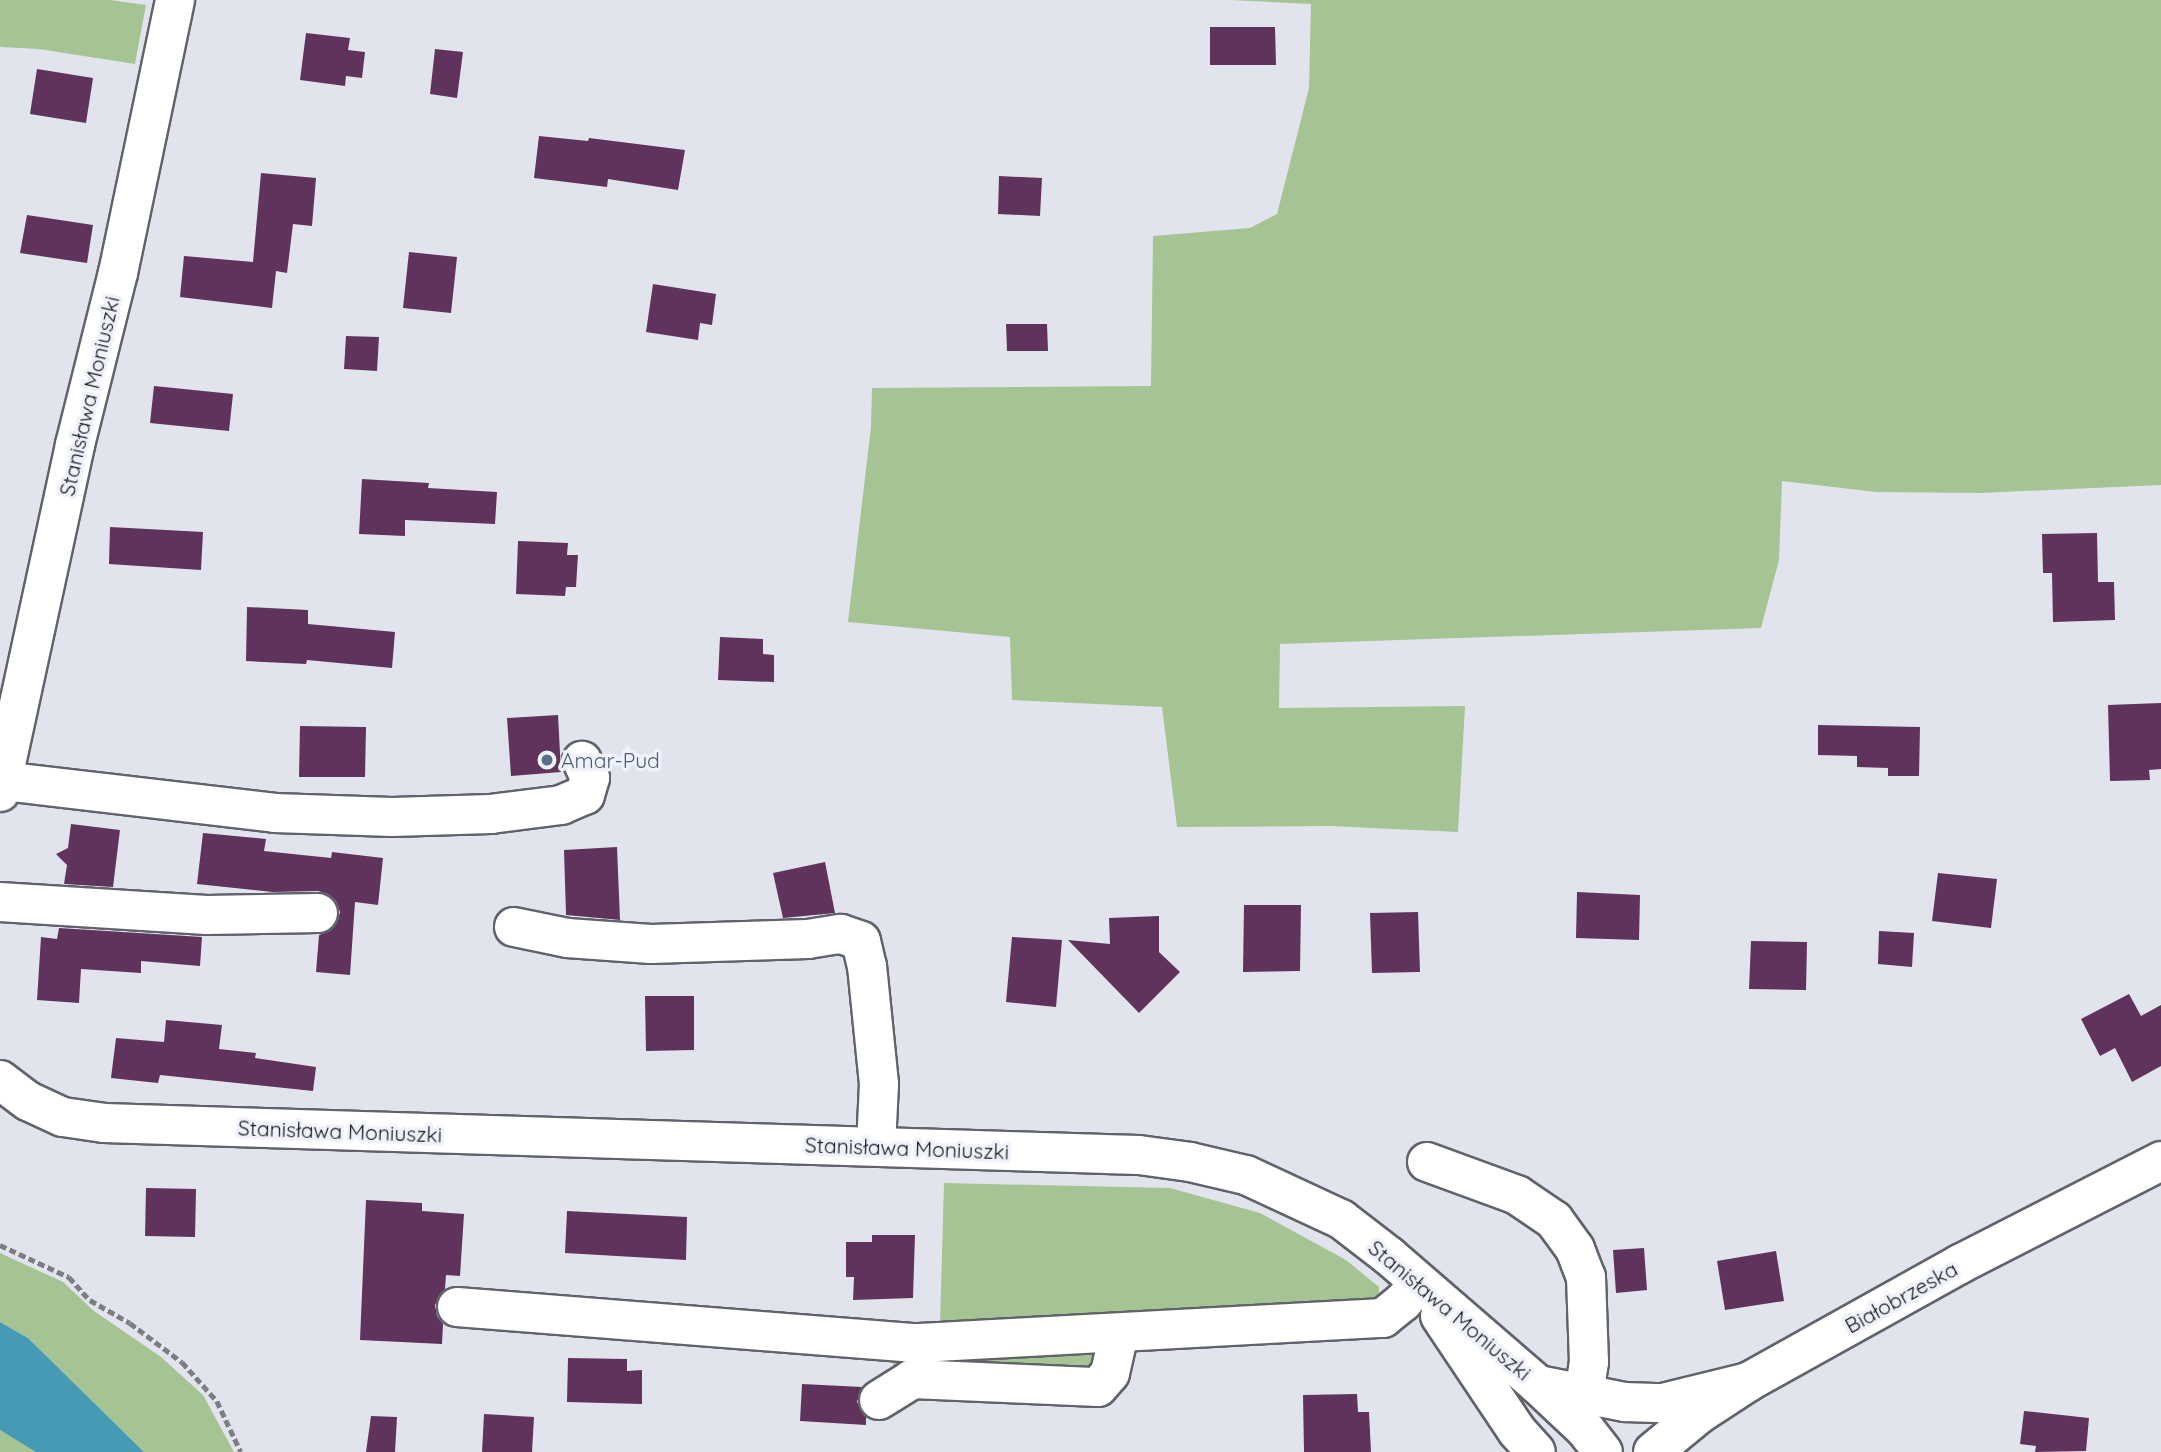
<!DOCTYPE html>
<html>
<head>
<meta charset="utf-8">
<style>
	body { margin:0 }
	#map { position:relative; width:2161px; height:1452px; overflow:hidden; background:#e2e4ed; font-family:Quicksand,sans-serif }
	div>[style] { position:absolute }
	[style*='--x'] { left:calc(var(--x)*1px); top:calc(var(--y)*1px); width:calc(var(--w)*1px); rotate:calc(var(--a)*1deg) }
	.green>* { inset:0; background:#a6c393 }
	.water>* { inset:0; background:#479ab3 }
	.building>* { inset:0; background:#60335d }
	.path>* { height:4.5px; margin-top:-2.25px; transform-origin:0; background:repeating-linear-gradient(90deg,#7c7e84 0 7px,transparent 0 10.5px) }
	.roads { filter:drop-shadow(2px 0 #61636b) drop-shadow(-2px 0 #61636b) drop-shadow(0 2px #61636b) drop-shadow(0 -2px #61636b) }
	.minor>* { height:38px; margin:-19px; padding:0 19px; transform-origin:19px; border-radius:19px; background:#fff }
	.dots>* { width:19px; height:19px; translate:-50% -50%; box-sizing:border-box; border:4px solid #eff1fb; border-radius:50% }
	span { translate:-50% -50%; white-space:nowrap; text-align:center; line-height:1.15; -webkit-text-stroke:7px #eff1fb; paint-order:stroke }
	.street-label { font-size:21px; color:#191a1d }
	.service-label { font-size:21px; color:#4e5e75 }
	.left { translate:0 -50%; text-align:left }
</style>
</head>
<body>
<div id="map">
	<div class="green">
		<div style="clip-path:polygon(0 0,110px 0,146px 5px,135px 64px,39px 49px,0 47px)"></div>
		<div style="clip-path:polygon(1231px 0,2161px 0,2161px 485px,1980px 493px,1876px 492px,1782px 481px,1779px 560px,1761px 628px,1280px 644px,1279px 708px,1465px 706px,1458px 832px,1330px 826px,1177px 827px,1162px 707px,1012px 700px,1010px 637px,848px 622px,871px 427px,872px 388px,1151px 386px,1153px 236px,1250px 228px,1277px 214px,1309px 88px,1311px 4px)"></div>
		<div style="clip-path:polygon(944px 1183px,1170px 1188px,1260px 1213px,1346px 1260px,1379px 1287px,1379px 1298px,1368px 1308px,940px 1325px)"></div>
		<div style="clip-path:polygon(0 1253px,63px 1282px,94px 1311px,161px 1357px,203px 1395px,234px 1452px,144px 1452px,28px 1338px,0 1322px)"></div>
		<div style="clip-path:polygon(1103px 1344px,1099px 1371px,893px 1371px,894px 1351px)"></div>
		<div style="clip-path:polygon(0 1430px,33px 1449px,36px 1452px,0 1452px)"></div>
	</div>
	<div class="water">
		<div style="clip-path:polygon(0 1322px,28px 1338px,144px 1452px,36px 1452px,0 1430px)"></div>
	</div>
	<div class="building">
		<div style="clip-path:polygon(1210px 27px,1275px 27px,1276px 65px,1210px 65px)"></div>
		<div style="clip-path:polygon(306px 33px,350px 38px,348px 50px,365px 52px,362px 78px,346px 76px,345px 86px,300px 80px)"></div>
		<div style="clip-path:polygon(435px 49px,463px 52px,457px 98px,430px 94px)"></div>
		<div style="clip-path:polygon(37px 69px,93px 78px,86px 123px,30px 114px)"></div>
		<div style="clip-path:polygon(539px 136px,588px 141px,589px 138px,685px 150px,678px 190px,608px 179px,607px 187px,534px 178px)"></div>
		<div style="clip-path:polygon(261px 173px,316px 178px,312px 226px,293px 224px,287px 273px,276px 271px,272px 308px,180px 297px,184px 256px,253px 262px)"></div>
		<div style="clip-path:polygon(999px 176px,1042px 178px,1040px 216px,998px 214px)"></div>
		<div style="clip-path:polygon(27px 215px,93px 225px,87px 263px,20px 253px)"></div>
		<div style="clip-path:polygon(409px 252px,457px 257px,451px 313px,403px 308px)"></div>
		<div style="clip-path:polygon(653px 284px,716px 294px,712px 325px,700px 323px,698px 340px,646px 332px)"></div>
		<div style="clip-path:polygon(1006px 324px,1047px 324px,1048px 351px,1007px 351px)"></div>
		<div style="clip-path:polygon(346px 336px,379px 337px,377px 371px,344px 369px)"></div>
		<div style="clip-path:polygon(154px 386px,233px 394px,229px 431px,150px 423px)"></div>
		<div style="clip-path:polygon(362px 479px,429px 483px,428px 488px,497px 492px,495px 524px,405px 520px,405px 536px,359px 534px)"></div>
		<div style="clip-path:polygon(110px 527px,203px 532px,201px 570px,109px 564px)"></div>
		<div style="clip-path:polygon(2097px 533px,2098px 582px,2114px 582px,2115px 620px,2053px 622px,2052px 573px,2043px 573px,2042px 534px)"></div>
		<div style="clip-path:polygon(518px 541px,568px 543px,567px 555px,578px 555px,576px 587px,566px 587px,565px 596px,516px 594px)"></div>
		<div style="clip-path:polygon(247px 607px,308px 610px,308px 624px,395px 632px,392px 668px,307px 660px,306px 664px,246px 661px)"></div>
		<div style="clip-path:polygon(720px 637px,763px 639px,763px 654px,774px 655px,774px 682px,718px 680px)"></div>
		<div style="clip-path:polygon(2161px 703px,2161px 769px,2149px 770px,2150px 780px,2110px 781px,2108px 705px)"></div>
		<div style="clip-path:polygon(558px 715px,561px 772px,511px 776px,507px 718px)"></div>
		<div style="clip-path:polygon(1818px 725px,1920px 727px,1919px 776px,1888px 776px,1888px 768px,1857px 767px,1857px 756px,1818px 755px)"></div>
		<div style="clip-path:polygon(300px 726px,366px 727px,365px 777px,299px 777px)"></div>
		<div style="clip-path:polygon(71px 824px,120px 830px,113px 887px,64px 884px,67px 865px,56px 854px,68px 848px)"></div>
		<div style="clip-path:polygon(203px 833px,266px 839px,264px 851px,331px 858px,332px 852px,383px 858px,378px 905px,355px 902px,350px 975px,316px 972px,319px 935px,330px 931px,337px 923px,340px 912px,336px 901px,328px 894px,318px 891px,273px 892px,197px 884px)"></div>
		<div style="clip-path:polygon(617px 847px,620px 920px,566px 915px,564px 850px)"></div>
		<div style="clip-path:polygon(825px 862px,835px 913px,783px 918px,773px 873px)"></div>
		<div style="clip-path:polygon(1938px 873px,1997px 879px,1991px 928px,1932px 921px)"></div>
		<div style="clip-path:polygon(1577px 892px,1640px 895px,1639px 940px,1576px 938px)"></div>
		<div style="clip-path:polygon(1244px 905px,1301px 905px,1300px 971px,1243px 972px)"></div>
		<div style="clip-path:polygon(1418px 912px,1420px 972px,1372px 973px,1370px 913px)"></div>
		<div style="clip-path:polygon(1159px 916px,1159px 952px,1180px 972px,1139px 1013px,1068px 940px,1110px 944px,1109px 918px)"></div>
		<div style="clip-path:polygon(59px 928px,202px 937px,200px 966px,141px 961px,141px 973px,81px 969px,79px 1003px,37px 1000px,41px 937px,57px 939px)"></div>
		<div style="clip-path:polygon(1879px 931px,1914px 933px,1912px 967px,1878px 964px)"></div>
		<div style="clip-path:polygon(1012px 937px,1062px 940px,1056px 1007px,1006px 1002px)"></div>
		<div style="clip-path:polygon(1751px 941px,1807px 942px,1806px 990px,1749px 989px)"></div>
		<div style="clip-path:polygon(2129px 994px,2141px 1016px,2161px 1005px,2161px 1066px,2132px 1082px,2115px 1048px,2100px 1056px,2081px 1019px)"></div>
		<div style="clip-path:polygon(645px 996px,694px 996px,694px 1050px,646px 1051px)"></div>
		<div style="clip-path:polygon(166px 1020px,222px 1025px,219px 1049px,256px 1053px,255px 1058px,316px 1067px,313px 1091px,160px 1075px,158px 1083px,111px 1078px,116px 1038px,164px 1042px)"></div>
		<div style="clip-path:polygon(146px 1188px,196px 1189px,195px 1237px,145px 1236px)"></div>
		<div style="clip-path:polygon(366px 1200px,422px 1203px,422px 1211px,464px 1214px,460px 1276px,446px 1275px,445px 1289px,435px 1305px,437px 1316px,443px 1324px,442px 1344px,360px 1340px)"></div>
		<div style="clip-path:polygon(567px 1211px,687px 1217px,686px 1260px,565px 1253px)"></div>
		<div style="clip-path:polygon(872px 1235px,915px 1235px,913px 1298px,853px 1300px,854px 1277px,846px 1277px,846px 1242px,872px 1242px)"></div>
		<div style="clip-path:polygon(1644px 1248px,1647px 1290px,1616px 1293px,1613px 1250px)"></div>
		<div style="clip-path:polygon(1776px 1251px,1784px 1301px,1725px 1310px,1717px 1261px)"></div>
		<div style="clip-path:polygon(568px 1358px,627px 1359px,627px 1371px,642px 1370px,642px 1404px,567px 1402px)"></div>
		<div style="clip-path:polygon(802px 1384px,862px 1387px,857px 1402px,866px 1417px,866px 1425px,800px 1421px)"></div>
		<div style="clip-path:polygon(1357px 1394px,1358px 1412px,1369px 1412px,1371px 1452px,1304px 1452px,1303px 1395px)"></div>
		<div style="clip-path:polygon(2024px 1411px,2089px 1418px,2086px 1451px,2035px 1452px,2036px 1446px,2020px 1444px)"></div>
		<div style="clip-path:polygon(484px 1414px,534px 1417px,532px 1452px,482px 1452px)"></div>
		<div style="clip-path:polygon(371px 1416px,397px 1417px,395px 1452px,366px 1452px)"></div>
	</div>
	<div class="path">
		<div style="--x:0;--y:1245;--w:76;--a:24.9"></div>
		<div style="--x:69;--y:1277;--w:31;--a:48"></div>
		<div style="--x:90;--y:1300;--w:46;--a:29.9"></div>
		<div style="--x:130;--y:1323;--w:65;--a:36.9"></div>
		<div style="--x:182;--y:1362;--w:52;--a:48.1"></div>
		<div style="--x:217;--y:1401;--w:56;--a:64.8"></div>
	</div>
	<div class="roads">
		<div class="minor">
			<div style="--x:3;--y:781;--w:274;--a:6.7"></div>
			<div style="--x:275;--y:813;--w:117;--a:2"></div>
			<div style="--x:392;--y:817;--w:99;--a:-1.7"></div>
			<div style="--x:491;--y:814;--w:71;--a:-7.3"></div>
			<div style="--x:561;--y:805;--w:26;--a:-23"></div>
			<div style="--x:585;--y:795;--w:18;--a:-74"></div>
			<div style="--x:590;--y:778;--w:19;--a:-115"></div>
			<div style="--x:0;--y:792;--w:355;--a:-77.8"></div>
			<div style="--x:75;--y:445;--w:177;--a:-76"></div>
			<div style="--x:118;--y:273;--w:279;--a:-78.2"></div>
			<div style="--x:0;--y:902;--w:207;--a:3.6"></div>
			<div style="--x:207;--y:915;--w:111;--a:-1"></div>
			<div style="--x:514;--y:927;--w:54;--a:11.7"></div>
			<div style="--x:567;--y:938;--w:84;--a:4.1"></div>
			<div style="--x:651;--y:944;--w:157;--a:-1.8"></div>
			<div style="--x:808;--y:939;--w:33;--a:-9"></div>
			<div style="--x:841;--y:934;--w:21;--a:19"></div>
			<div style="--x:861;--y:941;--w:26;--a:77"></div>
			<div style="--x:867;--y:966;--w:119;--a:84.2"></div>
			<div style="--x:879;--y:1084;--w:62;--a:92.8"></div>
			<div style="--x:0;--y:1080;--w:35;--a:37"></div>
			<div style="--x:28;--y:1101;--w:38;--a:25"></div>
			<div style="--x:63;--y:1117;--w:41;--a:8.3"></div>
			<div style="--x:104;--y:1123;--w:1035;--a:1.77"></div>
			<div style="--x:1139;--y:1155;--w:51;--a:7.8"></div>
			<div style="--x:1190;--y:1162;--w:57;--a:13.1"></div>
			<div style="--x:1246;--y:1175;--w:105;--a:24.9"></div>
			<div style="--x:1341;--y:1219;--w:61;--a:37.6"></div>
			<div style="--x:1389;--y:1256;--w:197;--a:40.9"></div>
			<div style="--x:1538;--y:1385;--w:89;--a:11.1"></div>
			<div style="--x:1625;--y:1402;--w:38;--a:2"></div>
			<div style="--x:1663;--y:1403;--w:88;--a:-13.9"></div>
			<div style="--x:1427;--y:1162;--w:96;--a:20.1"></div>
			<div style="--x:1517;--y:1195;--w:45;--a:34"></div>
			<div style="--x:1554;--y:1220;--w:36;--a:54"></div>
			<div style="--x:1575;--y:1249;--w:30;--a:69"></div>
			<div style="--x:1586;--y:1277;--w:85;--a:88"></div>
			<div style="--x:1589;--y:1362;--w:33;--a:99"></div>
			<div style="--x:457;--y:1307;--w:463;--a:4.5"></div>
			<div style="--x:919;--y:1343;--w:465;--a:-3.1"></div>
			<div style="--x:1383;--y:1318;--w:26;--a:-39"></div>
			<div style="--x:1403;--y:1302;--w:25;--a:-50"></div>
			<div style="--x:1440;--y:1316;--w:138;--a:56.2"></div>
			<div style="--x:1517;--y:1431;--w:28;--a:48"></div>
			<div style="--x:1539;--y:1386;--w:63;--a:43.1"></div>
			<div style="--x:1585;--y:1429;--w:29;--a:52"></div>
			<div style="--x:879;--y:1400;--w:39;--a:-32"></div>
			<div style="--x:912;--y:1379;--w:186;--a:2.5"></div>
			<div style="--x:1098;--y:1387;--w:18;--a:-49"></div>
			<div style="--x:1110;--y:1373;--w:41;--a:-77.3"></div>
			<div style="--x:1653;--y:1452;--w:60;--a:-39.6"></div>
			<div style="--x:1699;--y:1414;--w:59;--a:-33.1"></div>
			<div style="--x:1748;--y:1382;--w:243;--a:-29.1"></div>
			<div style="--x:1960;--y:1264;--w:226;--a:-27.1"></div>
		</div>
	</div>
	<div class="dots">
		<div style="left:547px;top:760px;background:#5c6f8a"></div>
	</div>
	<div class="street-label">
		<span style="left:89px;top:396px;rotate:-77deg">Stanisława Moniuszki</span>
		<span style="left:340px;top:1131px;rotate:2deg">Stanisława Moniuszki</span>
		<span style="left:907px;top:1148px;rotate:2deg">Stanisława Moniuszki</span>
		<span style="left:1901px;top:1297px;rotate:-29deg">Białobrzeska</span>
		<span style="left:1450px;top:1310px;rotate:40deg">Stanisława Moniuszki</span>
	</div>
	<div class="service-label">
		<span class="left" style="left:561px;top:760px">Amar-Pud</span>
	</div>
</div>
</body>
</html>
